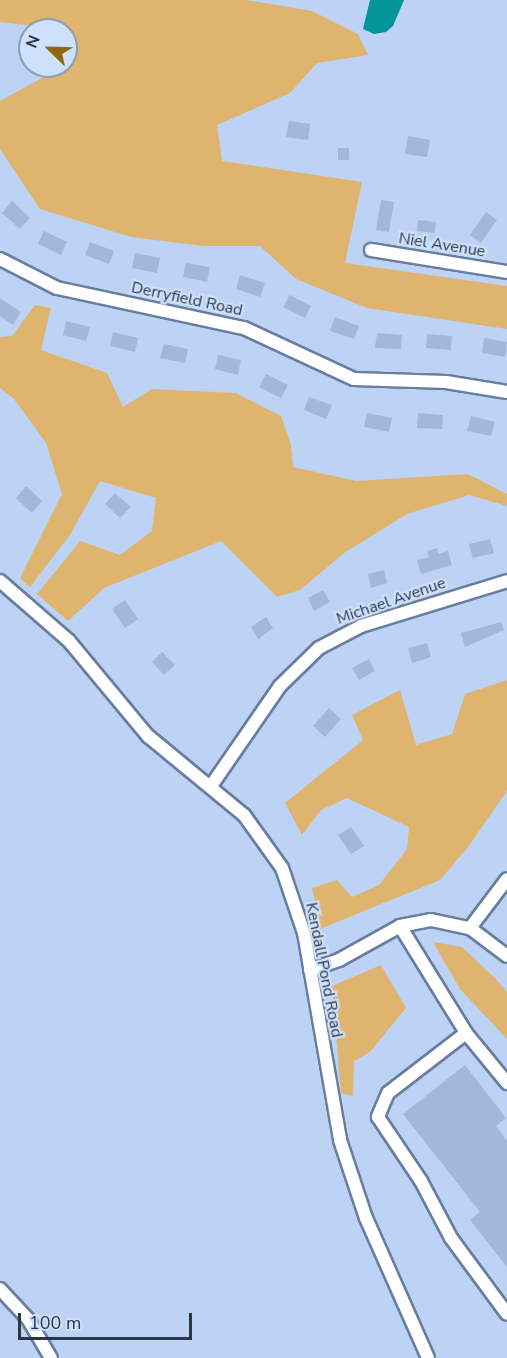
<!DOCTYPE html>
<html>
<head>
<meta charset="utf-8">
<style>
	body { margin:0 }
	#map { position:relative; width:507px; height:1358px; overflow:hidden; background:#bcd3f6; font-family:"Nunito Sans",sans-serif }
	div>[style] { position:absolute }
	[style*='--x'] { left:calc(var(--x)*1px); top:calc(var(--y)*1px); width:calc(var(--w)*1px); rotate:calc(var(--a)*1deg) }
	.green>* { inset:0; background:#dfb46e }
	.water>* { inset:0; background:#03959a }
	.building>* { inset:0; background:#a2b8db }
	.roads { filter:drop-shadow(2px 0 #697e9e) drop-shadow(-2px 0 #697e9e) drop-shadow(0 2px #697e9e) drop-shadow(0 -2px #697e9e) }
	.minor>* { height:12px; margin:-6px; padding:0 6px; transform-origin:6px; border-radius:6px; background:#fff }
	span { translate:-50% -50%; white-space:nowrap; text-align:center; line-height:1.15; -webkit-text-stroke:4.5px #cde0fc; paint-order:stroke }
	.street-label { font-size:16px; color:#2d3644 }
	.north { position:absolute; left:18px; top:18px; width:60px; height:60px; box-sizing:border-box; background:#cde0fc; border:2px solid #8d9cb2; border-radius:50%; rotate:293deg; font-size:16px; font-weight:700; line-height:24px; text-align:center; color:#2d3644 }
	.north::after { content:''; display:block; margin:auto; width:21px; height:27px; background:#90660e; clip-path:polygon(50% 0,100% 100%,50% 72%,0 100%) }
	.scale { position:absolute; left:18px; top:1313px; width:174px; height:27px; box-sizing:border-box; border:3px solid #2d3644; border-top:0; padding-left:8px; font-size:18px; line-height:21px; white-space:nowrap; color:#2d3644; -webkit-text-stroke:4px #cde0fc; paint-order:stroke }
</style>
</head>
<body>
<div id="map">
	<div class="green">
		<div style="clip-path:polygon(0 0,246px 0,312px 11px,358px 34px,368px 55px,317px 63px,290px 93px,217px 125px,222px 161px,362px 182px,345px 263px,507px 286px,507px 329px,367px 308px,296px 279px,260px 246px,203px 246px,131px 237px,40px 209px,0 149px,0 101px,51px 73px,50px 66px,66px 66px,66px 30px,0 22px)"></div>
		<div style="clip-path:polygon(35px 305px,51px 308px,41px 350px,107px 373px,123px 407px,152px 389px,236px 393px,281px 416px,291px 445px,293px 467px,356px 481px,468px 474px,507px 494px,507px 506px,469px 495px,407px 514px,344px 553px,300px 590px,277px 597px,221px 541px,104px 588px,68px 621px,37px 594px,80px 541px,120px 555px,152px 531px,156px 498px,100px 481px,70px 535px,30px 587px,20px 578px,62px 494px,46px 443px,14px 399px,0 388px,0 337px,12px 336px)"></div>
		<div style="clip-path:polygon(507px 680px,507px 791px,468px 847px,440px 880px,320px 929px,312px 888px,337px 880px,352px 897px,379px 885px,407px 849px,409px 827px,347px 798px,321px 810px,302px 835px,285px 803px,363px 740px,352px 715px,400px 690px,416px 745px,452px 734px,465px 694px)"></div>
		<div style="clip-path:polygon(433px 942px,462px 947px,498px 981px,507px 992px,507px 1039px,460px 989px)"></div>
		<div style="clip-path:polygon(381px 965px,406px 1008px,370px 1052px,354px 1061px,353px 1096px,341px 1093px,332px 986px)"></div>
	</div>
	<div class="water">
		<div style="clip-path:polygon(370px 0,404px 0,393px 26px,386px 32px,374px 34px,363px 29px)"></div>
	</div>
	<div class="building">
		<div style="clip-path:polygon(289px 121px,310px 124px,308px 140px,286px 137px)"></div>
		<div style="clip-path:polygon(408px 136px,430px 140px,427px 157px,405px 154px)"></div>
		<div style="clip-path:polygon(338px 148px,349px 148px,349px 160px,338px 160px)"></div>
		<div style="clip-path:polygon(381px 200px,394px 202px,389px 232px,376px 230px)"></div>
		<div style="clip-path:polygon(12px 201px,30px 218px,20px 229px,2px 213px)"></div>
		<div style="clip-path:polygon(486px 212px,497px 220px,481px 243px,470px 235px)"></div>
		<div style="clip-path:polygon(418px 220px,436px 222px,435px 233px,417px 231px)"></div>
		<div style="clip-path:polygon(44px 231px,67px 242px,61px 255px,38px 244px)"></div>
		<div style="clip-path:polygon(90px 242px,114px 251px,109px 264px,85px 255px)"></div>
		<div style="clip-path:polygon(135px 253px,160px 258px,157px 273px,132px 268px)"></div>
		<div style="clip-path:polygon(186px 263px,210px 267px,207px 282px,183px 277px)"></div>
		<div style="clip-path:polygon(240px 275px,265px 283px,260px 297px,236px 289px)"></div>
		<div style="clip-path:polygon(290px 295px,311px 306px,305px 318px,283px 307px)"></div>
		<div style="clip-path:polygon(0 298px,21px 312px,13px 325px,0 316px)"></div>
		<div style="clip-path:polygon(335px 317px,359px 326px,354px 339px,330px 331px)"></div>
		<div style="clip-path:polygon(66px 321px,90px 327px,86px 341px,63px 335px)"></div>
		<div style="clip-path:polygon(113px 332px,138px 338px,135px 352px,110px 346px)"></div>
		<div style="clip-path:polygon(377px 333px,402px 335px,401px 349px,375px 348px)"></div>
		<div style="clip-path:polygon(427px 334px,452px 336px,451px 350px,426px 348px)"></div>
		<div style="clip-path:polygon(484px 338px,507px 342px,505px 357px,482px 353px)"></div>
		<div style="clip-path:polygon(164px 344px,188px 349px,185px 363px,160px 358px)"></div>
		<div style="clip-path:polygon(218px 355px,241px 360px,238px 375px,215px 369px)"></div>
		<div style="clip-path:polygon(266px 374px,288px 385px,281px 398px,259px 387px)"></div>
		<div style="clip-path:polygon(309px 397px,332px 405px,326px 419px,304px 410px)"></div>
		<div style="clip-path:polygon(367px 413px,392px 418px,389px 432px,364px 427px)"></div>
		<div style="clip-path:polygon(418px 413px,443px 415px,442px 429px,417px 428px)"></div>
		<div style="clip-path:polygon(471px 416px,495px 422px,491px 436px,467px 431px)"></div>
		<div style="clip-path:polygon(26px 486px,42px 501px,32px 513px,16px 498px)"></div>
		<div style="clip-path:polygon(115px 493px,131px 507px,120px 518px,105px 504px)"></div>
		<div style="clip-path:polygon(490px 539px,494px 553px,473px 558px,469px 544px)"></div>
		<div style="clip-path:polygon(437px 548px,439px 554px,448px 551px,452px 565px,421px 574px,417px 560px,429px 557px,427px 551px)"></div>
		<div style="clip-path:polygon(384px 570px,387px 583px,371px 588px,368px 574px)"></div>
		<div style="clip-path:polygon(323px 590px,330px 602px,314px 611px,308px 598px)"></div>
		<div style="clip-path:polygon(125px 600px,138px 619px,125px 628px,112px 609px)"></div>
		<div style="clip-path:polygon(266px 617px,273px 628px,258px 639px,251px 627px)"></div>
		<div style="clip-path:polygon(501px 622px,504px 630px,465px 647px,461px 633px)"></div>
		<div style="clip-path:polygon(427px 643px,431px 657px,412px 663px,408px 648px)"></div>
		<div style="clip-path:polygon(162px 652px,175px 665px,164px 675px,152px 662px)"></div>
		<div style="clip-path:polygon(369px 659px,375px 671px,359px 680px,352px 668px)"></div>
		<div style="clip-path:polygon(329px 708px,341px 719px,325px 737px,313px 726px)"></div>
		<div style="clip-path:polygon(351px 827px,364px 846px,351px 854px,338px 835px)"></div>
		<div style="clip-path:polygon(465px 1065px,506px 1118px,496px 1126px,507px 1141px,507px 1267px,470px 1220px,480px 1212px,403px 1114px)"></div>
	</div>
	<div class="roads">
		<div class="minor">
			<div style="--x:371;--y:250;--w:138;--a:9.2"></div>
			<div style="--x:0;--y:259;--w:64;--a:27"></div>
			<div style="--x:57;--y:288;--w:191;--a:12.1"></div>
			<div style="--x:244;--y:328;--w:121;--a:24.9"></div>
			<div style="--x:354;--y:379;--w:92;--a:1.9"></div>
			<div style="--x:446;--y:382;--w:62;--a:9.3"></div>
			<div style="--x:0;--y:581;--w:91;--a:41"></div>
			<div style="--x:69;--y:641;--w:124;--a:50.3"></div>
			<div style="--x:148;--y:736;--w:124;--a:39.5"></div>
			<div style="--x:244;--y:815;--w:65;--a:54.4"></div>
			<div style="--x:282;--y:868;--w:69;--a:71.3"></div>
			<div style="--x:304;--y:933;--w:210;--a:80.1"></div>
			<div style="--x:340;--y:1140;--w:82;--a:71.6"></div>
			<div style="--x:366;--y:1218;--w:153;--a:66.1"></div>
			<div style="--x:211;--y:786;--w:121;--a:-55.4"></div>
			<div style="--x:280;--y:686;--w:54;--a:-44.3"></div>
			<div style="--x:319;--y:648;--w:47;--a:-27.6"></div>
			<div style="--x:361;--y:626;--w:153;--a:-17.1"></div>
			<div style="--x:400;--y:926;--w:32;--a:-11"></div>
			<div style="--x:431;--y:920;--w:40;--a:12"></div>
			<div style="--x:470;--y:928;--w:61;--a:-52.9"></div>
			<div style="--x:470;--y:928;--w:46;--a:37.1"></div>
			<div style="--x:310;--y:970;--w:31;--a:-19"></div>
			<div style="--x:339;--y:960;--w:70;--a:-29.1"></div>
			<div style="--x:400;--y:926;--w:126;--a:58.3"></div>
			<div style="--x:466;--y:1033;--w:65;--a:50.6"></div>
			<div style="--x:466;--y:1033;--w:98;--a:142.4"></div>
			<div style="--x:388;--y:1093;--w:26;--a:113"></div>
			<div style="--x:378;--y:1117;--w:77;--a:56.1"></div>
			<div style="--x:421;--y:1181;--w:64;--a:62.2"></div>
			<div style="--x:451;--y:1238;--w:94;--a:53.6"></div>
			<div style="--x:0;--y:1289;--w:41;--a:47"></div>
			<div style="--x:28;--y:1319;--w:45;--a:59.5"></div>
		</div>
	</div>
	<div class="street-label">
		<span style="left:442px;top:245px;rotate:9deg">Niel Avenue</span>
		<span style="left:187px;top:299px;rotate:12deg">Derryfield Road</span>
		<span style="left:391px;top:601px;rotate:-19deg">Michael Avenue</span>
		<span style="left:324px;top:970px;rotate:79deg">Kendall Pond Road</span>
	</div>
	<div class="north">N</div>
	<div class="scale">100 m</div>
</div>
</body>
</html>
